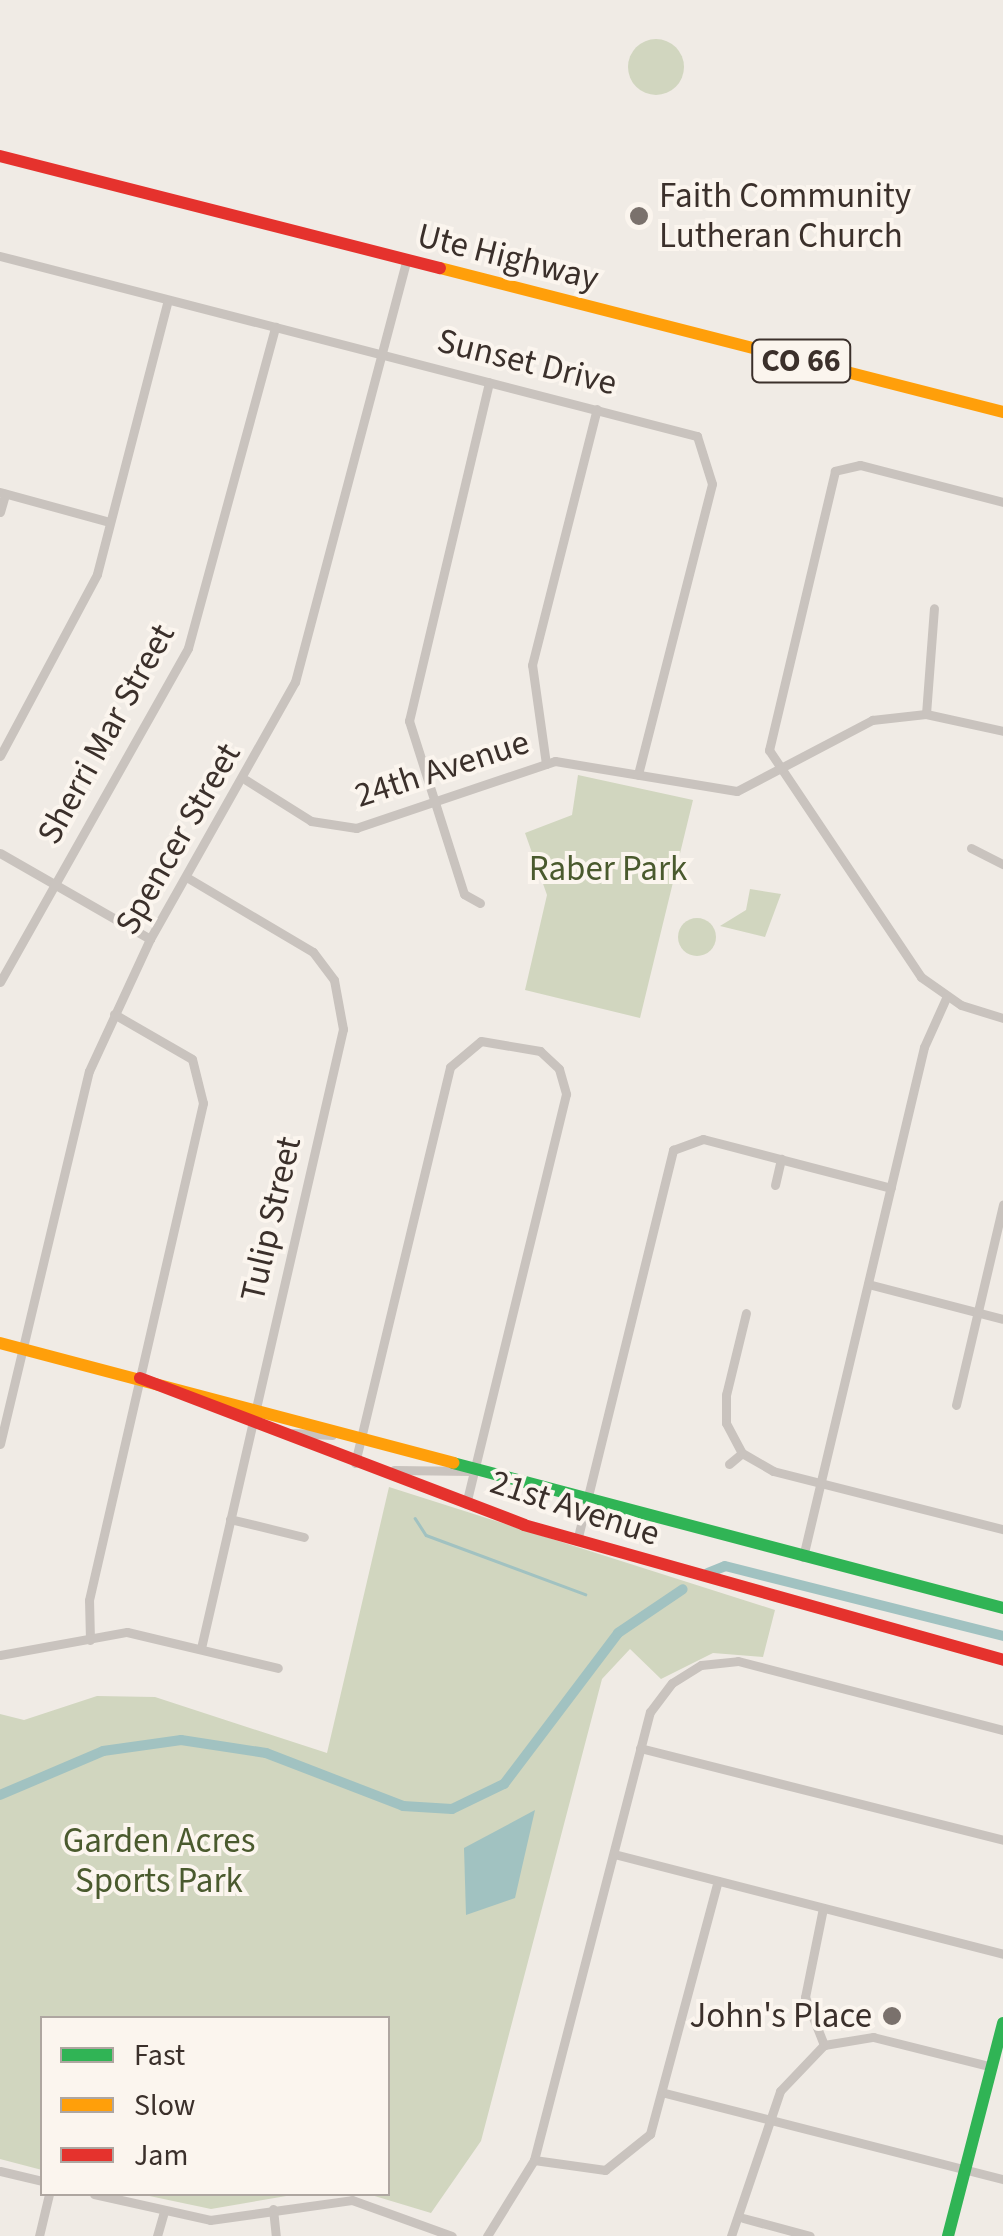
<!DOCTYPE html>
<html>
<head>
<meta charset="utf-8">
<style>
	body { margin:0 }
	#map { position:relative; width:1003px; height:2236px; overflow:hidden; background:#f0ebe5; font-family:"Source Sans 3",sans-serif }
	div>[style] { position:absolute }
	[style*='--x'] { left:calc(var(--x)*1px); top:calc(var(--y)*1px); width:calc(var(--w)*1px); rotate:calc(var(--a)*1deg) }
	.green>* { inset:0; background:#d1d6bf }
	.round { border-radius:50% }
	.water>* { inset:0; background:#a1c2c1 }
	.stream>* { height:2.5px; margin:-1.25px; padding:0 1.25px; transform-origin:1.25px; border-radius:1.25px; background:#a1c2c1 }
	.canal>* { height:10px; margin:-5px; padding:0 5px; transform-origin:5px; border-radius:5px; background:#a1c2c1 }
	.street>* { height:9px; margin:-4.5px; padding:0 4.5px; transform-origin:4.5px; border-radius:4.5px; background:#c9c3be }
	.fast>* { height:12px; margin:-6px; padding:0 6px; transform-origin:6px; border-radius:6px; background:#30b455 }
	.slow>* { height:12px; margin:-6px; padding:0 6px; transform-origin:6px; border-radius:6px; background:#ff9f0a }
	.jam>* { height:12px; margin:-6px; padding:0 6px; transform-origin:6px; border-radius:6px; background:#e5322d }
	.dots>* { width:28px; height:28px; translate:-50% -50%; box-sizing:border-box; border:5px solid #fbf5ee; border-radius:50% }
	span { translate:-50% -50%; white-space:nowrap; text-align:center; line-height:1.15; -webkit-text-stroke:8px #fbf5ee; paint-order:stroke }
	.shield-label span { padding:2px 8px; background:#fbf5ee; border:2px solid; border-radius:8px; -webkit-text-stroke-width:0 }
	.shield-label { font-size:32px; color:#3b302b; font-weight:700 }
	.poi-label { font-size:35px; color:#3b302b }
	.left { translate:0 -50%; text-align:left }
	.right { translate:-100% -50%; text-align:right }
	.street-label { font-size:35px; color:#3b302b }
	.park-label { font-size:35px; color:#4a5a2e }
	.legend { position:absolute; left:40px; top:2016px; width:350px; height:180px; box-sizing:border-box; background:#fbf5ee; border:2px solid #aea6a0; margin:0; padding:12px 18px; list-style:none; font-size:30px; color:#3b302b }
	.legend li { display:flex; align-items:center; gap:20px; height:50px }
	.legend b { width:50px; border:2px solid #aea6a0 }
</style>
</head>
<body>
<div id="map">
	<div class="green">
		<div class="round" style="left:628px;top:39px;width:56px;height:56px"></div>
		<div style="clip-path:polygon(578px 775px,693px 800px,640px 1018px,525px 990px,547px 895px,525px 833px,572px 815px)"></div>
		<div style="clip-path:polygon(750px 889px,781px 894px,765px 937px,720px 926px,746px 910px)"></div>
		<div class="round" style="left:678px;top:918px;width:38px;height:38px"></div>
		<div style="clip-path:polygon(389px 1487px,775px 1610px,763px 1657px,713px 1653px,661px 1679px,630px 1649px,602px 1679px,481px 2141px,431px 2213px,368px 2194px,388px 2194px,388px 2018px,42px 2018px,42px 2170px,0 2159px,0 1714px,24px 1720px,97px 1696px,155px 1697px,327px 1753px)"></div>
		<div style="clip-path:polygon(140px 2194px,298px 2194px,211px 2209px)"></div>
	</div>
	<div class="water">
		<div style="clip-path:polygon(535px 1810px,515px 1898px,466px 1915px,464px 1848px)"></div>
	</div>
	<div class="stream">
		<div style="--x:415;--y:1518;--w:20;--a:57"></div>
		<div style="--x:426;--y:1535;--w:170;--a:20.4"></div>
	</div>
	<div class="canal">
		<div style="--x:708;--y:1573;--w:18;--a:-22"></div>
		<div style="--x:725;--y:1566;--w:287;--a:14.1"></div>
		<div style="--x:0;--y:1795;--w:112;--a:-23.1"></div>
		<div style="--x:103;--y:1751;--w:79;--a:-8"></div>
		<div style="--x:181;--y:1740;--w:86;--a:8.7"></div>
		<div style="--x:266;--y:1753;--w:147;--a:21.1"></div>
		<div style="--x:403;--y:1806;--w:49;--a:3.5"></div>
		<div style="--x:452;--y:1809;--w:58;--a:-25.7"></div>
		<div style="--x:504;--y:1784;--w:189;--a:-52.9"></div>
		<div style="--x:618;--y:1633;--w:78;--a:-34.1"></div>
	</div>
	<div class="street">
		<div style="--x:0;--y:256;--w:720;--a:14.48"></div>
		<div style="--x:697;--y:436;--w:50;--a:72.6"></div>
		<div style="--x:712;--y:484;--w:300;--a:104.3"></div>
		<div style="--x:0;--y:492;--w:114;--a:15.3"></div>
		<div style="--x:1003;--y:502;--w:148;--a:-165.5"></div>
		<div style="--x:860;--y:465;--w:26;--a:167"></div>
		<div style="--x:835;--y:471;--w:287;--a:103.3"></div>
		<div style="--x:769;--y:750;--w:273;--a:56.2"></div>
		<div style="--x:921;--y:977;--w:49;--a:35"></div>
		<div style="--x:961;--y:1005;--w:44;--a:17.2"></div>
		<div style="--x:0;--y:512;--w:19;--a:-74"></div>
		<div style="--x:926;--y:714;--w:106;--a:-85.7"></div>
		<div style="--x:0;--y:756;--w:206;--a:-61.9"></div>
		<div style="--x:97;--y:574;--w:283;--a:-75.5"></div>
		<div style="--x:546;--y:764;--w:100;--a:-98"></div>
		<div style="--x:532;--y:665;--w:264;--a:-75.8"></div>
		<div style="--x:246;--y:780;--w:77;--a:32.2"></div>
		<div style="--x:311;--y:821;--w:46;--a:8.8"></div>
		<div style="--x:356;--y:828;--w:210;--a:-18.6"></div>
		<div style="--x:555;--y:761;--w:184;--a:9.4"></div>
		<div style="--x:737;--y:791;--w:153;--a:-27.7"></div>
		<div style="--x:872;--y:720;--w:54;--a:-6.3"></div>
		<div style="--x:926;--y:714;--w:79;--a:12.4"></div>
		<div style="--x:971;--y:848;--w:36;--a:27"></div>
		<div style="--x:0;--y:853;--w:173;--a:29.8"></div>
		<div style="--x:188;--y:878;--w:145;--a:30.6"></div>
		<div style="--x:313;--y:952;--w:35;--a:53"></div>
		<div style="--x:334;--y:980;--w:50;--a:79.6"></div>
		<div style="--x:343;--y:1029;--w:635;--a:102.92"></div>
		<div style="--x:480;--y:903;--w:18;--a:-151"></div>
		<div style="--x:464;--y:894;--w:182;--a:-107.6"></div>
		<div style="--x:409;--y:721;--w:348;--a:-76.7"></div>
		<div style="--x:0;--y:982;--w:383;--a:-60.6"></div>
		<div style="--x:188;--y:648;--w:333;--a:-74.8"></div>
		<div style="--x:775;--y:1185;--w:27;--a:-77"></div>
		<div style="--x:868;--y:1284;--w:139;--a:14.5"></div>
		<div style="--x:746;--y:1313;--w:84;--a:103.7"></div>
		<div style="--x:726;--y:1395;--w:28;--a:90"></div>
		<div style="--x:726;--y:1423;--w:34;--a:62"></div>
		<div style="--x:742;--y:1453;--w:36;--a:30"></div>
		<div style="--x:773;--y:1471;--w:237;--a:14.2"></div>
		<div style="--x:956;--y:1405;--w:206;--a:-76.8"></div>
		<div style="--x:293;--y:1433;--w:39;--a:3"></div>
		<div style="--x:0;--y:1444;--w:383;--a:-76.6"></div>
		<div style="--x:89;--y:1071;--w:145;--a:-65.2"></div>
		<div style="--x:150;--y:939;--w:295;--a:-60.6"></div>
		<div style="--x:295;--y:682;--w:434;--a:-75.2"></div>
		<div style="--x:355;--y:1463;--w:407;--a:-76.5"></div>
		<div style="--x:450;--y:1067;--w:40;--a:-40"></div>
		<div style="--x:481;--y:1041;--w:60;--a:9.6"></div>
		<div style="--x:540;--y:1051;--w:26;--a:43"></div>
		<div style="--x:559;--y:1069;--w:26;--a:74"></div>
		<div style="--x:566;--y:1094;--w:422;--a:103.7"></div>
		<div style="--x:729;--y:1464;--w:17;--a:-40"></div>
		<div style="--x:394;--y:1470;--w:79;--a:0.7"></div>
		<div style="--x:230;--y:1519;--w:76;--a:13.7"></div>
		<div style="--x:577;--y:1541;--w:403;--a:-76.2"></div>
		<div style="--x:673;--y:1150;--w:32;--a:-20"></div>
		<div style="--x:703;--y:1139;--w:194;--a:14.6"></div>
		<div style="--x:803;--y:1557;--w:524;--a:-76.65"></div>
		<div style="--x:924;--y:1047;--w:54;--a:-65.8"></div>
		<div style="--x:90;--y:1640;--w:40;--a:-91.4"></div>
		<div style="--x:89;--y:1600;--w:510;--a:-77.08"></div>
		<div style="--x:203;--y:1103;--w:45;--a:-104"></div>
		<div style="--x:192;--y:1059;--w:90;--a:-150"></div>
		<div style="--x:0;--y:1655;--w:129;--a:-10.3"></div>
		<div style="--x:127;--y:1632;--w:155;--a:13.4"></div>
		<div style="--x:640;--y:1748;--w:374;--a:14.2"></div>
		<div style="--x:614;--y:1854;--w:402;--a:14.4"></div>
		<div style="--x:823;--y:1908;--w:91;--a:101.4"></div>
		<div style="--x:805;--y:1997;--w:52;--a:68.4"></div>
		<div style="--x:665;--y:2093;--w:349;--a:14.3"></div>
		<div style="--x:534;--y:2160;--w:72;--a:8"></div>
		<div style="--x:605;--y:2170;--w:58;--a:-38.7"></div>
		<div style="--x:650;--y:2134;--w:262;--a:-75"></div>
		<div style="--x:0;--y:2171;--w:43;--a:13.4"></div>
		<div style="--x:94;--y:2194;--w:119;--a:12.6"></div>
		<div style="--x:210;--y:2220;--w:143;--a:-8"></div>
		<div style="--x:352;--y:2200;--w:106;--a:19.8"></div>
		<div style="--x:273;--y:2209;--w:27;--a:84"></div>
		<div style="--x:743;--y:2218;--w:69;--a:15"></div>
		<div style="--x:39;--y:2236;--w:43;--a:-76.6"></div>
		<div style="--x:157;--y:2236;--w:26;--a:-74"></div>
		<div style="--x:487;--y:2236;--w:89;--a:-58.3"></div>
		<div style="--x:534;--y:2160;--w:463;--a:-75.5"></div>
		<div style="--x:650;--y:1712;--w:36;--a:-53"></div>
		<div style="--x:672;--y:1683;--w:34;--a:-32"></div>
		<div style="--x:701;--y:1665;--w:37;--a:-6"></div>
		<div style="--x:738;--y:1661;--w:274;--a:14.6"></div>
		<div style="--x:731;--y:2236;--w:153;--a:-71.3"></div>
		<div style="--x:780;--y:2091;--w:64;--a:-46.3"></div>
		<div style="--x:824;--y:2045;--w:50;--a:-9.3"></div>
		<div style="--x:873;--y:2037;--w:123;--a:14.1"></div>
	</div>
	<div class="fast">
		<div style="--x:453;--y:1463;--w:569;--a:14.77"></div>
		<div style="--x:948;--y:2236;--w:220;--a:-75.5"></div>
	</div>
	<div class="slow">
		<div style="--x:440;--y:268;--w:581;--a:14.35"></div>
		<div style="--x:0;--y:1343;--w:469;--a:14.8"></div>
	</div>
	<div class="jam">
		<div style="--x:0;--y:156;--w:454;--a:14.3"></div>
		<div style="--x:140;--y:1378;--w:411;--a:20.9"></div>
		<div style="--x:524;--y:1525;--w:498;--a:15.7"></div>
	</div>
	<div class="dots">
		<div style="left:639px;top:216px;background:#7a716c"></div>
		<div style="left:892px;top:2016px;background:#7a716c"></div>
	</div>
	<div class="shield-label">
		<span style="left:801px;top:361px">CO 66</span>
	</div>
	<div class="poi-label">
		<span class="left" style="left:659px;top:216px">Faith Community<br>Lutheran Church</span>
		<span class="right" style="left:872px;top:2016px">John's Place</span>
	</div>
	<div class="street-label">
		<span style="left:508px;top:257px;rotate:14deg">Ute Highway</span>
		<span style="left:527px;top:362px;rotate:14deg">Sunset Drive</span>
		<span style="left:106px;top:734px;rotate:-61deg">Sherri Mar Street</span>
		<span style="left:442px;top:769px;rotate:-18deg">24th Avenue</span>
		<span style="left:178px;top:839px;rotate:-60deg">Spencer Street</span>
		<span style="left:271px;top:1219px;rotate:-77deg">Tulip Street</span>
		<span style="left:575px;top:1508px;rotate:18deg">21st Avenue</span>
	</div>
	<div class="park-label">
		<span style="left:608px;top:869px">Raber Park</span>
		<span style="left:159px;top:1861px">Garden Acres<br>Sports Park</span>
	</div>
	<ul class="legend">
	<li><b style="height:12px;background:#30b455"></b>Fast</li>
	<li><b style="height:12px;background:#ff9f0a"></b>Slow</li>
	<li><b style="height:12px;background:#e5322d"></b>Jam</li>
	</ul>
</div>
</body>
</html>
